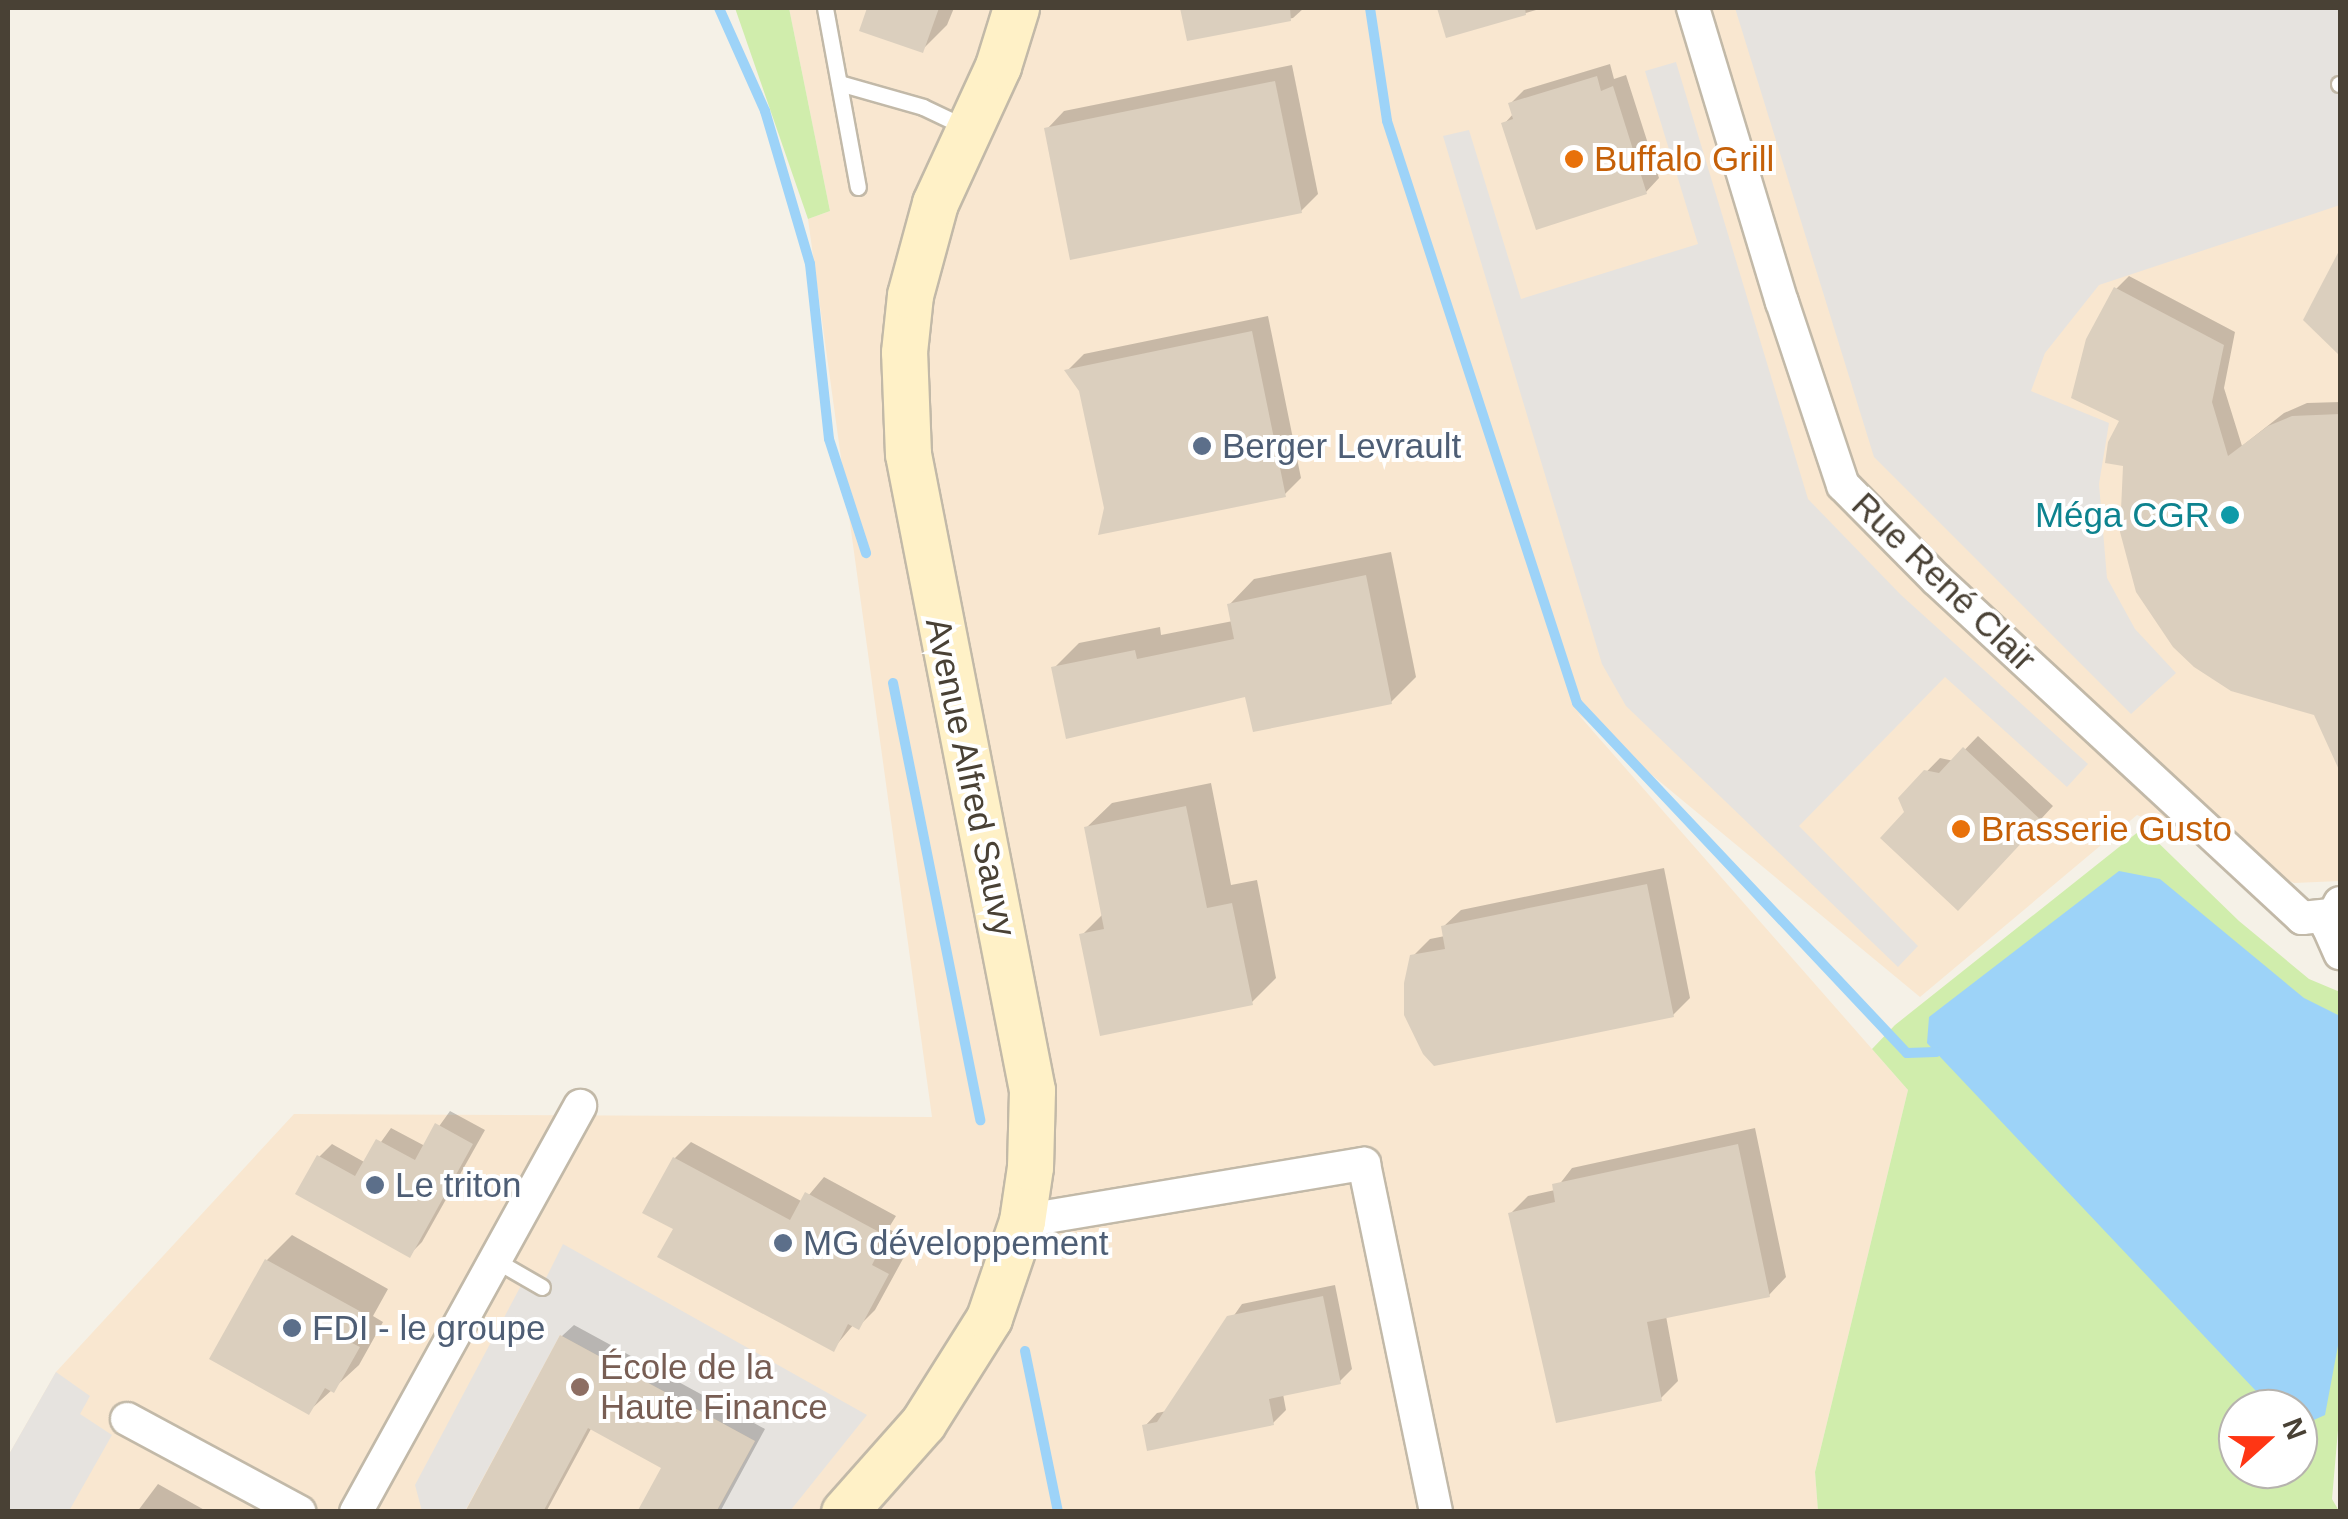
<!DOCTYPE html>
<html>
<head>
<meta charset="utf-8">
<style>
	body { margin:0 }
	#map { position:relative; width:2348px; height:1519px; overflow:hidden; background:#f5f1e7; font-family:Helvetica,sans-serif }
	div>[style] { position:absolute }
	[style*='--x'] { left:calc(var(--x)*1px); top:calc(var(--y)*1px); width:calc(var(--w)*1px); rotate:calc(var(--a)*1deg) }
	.commercial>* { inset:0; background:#f9e7d0 }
	.green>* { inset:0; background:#d0edac }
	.parking>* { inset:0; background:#e6e3df }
	.water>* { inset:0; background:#9dd3f8 }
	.shadow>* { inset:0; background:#0003 }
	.stream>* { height:10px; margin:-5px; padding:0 5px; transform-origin:5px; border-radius:5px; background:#9dd3f8 }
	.building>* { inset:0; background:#dbcfbe }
	.roads { filter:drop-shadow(2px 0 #c2b9a8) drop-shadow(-2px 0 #c2b9a8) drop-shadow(0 2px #c2b9a8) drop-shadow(0 -2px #c2b9a8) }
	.lane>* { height:15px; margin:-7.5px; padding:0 7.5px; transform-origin:7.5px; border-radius:7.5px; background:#fff }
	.street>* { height:32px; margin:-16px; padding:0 16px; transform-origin:16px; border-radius:16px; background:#fff }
	.secondary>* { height:45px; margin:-22.5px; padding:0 22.5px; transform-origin:22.5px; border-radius:22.5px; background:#fff1c7 }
	.dots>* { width:28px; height:28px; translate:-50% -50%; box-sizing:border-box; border:5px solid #fff; border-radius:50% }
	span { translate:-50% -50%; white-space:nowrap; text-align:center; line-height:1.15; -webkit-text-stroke:8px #fff; paint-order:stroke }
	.food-label { font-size:35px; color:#c56008 }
	.left { translate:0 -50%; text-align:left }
	.service-label { font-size:35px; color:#4e5e75 }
	.culture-label { font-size:35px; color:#0d838f }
	.right { translate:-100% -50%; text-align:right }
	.street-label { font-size:35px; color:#494135 }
	.education-label { font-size:35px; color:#785e54 }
	.frame { position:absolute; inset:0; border:10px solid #494135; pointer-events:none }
	.north { position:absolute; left:2218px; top:1389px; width:100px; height:100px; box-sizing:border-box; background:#fff; border:2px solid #b6b3ae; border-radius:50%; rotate:69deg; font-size:28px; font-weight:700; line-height:40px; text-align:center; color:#494135 }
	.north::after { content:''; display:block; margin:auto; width:35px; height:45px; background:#ff3614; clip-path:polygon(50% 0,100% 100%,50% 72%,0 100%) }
</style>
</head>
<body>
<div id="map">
	<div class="commercial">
		<div style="clip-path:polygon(789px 8px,2340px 8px,2340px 881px,2294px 883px,2137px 815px,1920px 997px,1577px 713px,1908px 1090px,1815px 1472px,1818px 1511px,8px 1512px,8px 1456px,56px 1372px,294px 1114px,932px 1117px,808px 219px,830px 211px)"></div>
	</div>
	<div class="green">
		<div style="clip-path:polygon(735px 8px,789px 8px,830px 211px,808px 219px)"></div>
		<div style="clip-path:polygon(evenodd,2143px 828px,2239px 921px,2309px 979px,2340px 992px,2340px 1407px,2332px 1499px,2339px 1511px,1818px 1511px,1815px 1472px,1908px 1090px,1872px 1049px,1895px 1025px,2143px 828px,2238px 1409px,2298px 1409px,2298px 1469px,2238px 1469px,2238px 1409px)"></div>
	</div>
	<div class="parking">
		<div style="clip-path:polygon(1735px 8px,2340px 8px,2340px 205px,2099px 285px,2045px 353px,2031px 391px,2109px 423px,2099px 484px,2107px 578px,2135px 629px,2176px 673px,2131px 714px,1874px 457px)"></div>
		<div style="clip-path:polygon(1676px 62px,1808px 499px,1901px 595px,2088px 764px,2067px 787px,1945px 677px,1799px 826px,1918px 946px,1898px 967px,1626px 706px,1602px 664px,1443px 136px,1469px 130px,1521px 299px,1698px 244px,1645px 71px)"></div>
		<div style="clip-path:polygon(563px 1244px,867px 1415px,790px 1511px,717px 1511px,755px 1441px,560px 1335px,465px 1511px,422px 1511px,415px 1485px,525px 1278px,542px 1286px)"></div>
		<div style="clip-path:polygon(56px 1372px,90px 1396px,80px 1414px,112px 1435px,69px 1511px,8px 1511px,8px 1456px)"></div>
	</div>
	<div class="water">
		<div style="clip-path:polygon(2119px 871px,2160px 879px,2304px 998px,2340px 1016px,2340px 1335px,2325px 1415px,2298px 1427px,2298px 1409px,2273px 1409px,1927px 1043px,1929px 1017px)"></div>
	</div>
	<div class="shadow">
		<div style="clip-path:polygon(870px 8px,954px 8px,947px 25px,922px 50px,862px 30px)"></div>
		<div style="clip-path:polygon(1183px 8px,1304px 8px,1293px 18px,1189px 38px)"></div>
		<div style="clip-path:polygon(1440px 8px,1543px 8px,1448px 35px)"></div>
		<div style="clip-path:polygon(1610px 64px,1614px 79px,1626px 75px,1659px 178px,1646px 192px,1504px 124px,1514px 113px,1511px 103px,1524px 90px)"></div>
		<div style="clip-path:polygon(1292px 65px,1318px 194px,1301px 211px,1047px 129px,1064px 111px)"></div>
		<div style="clip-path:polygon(2129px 276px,2235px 332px,2224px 388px,2242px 446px,2284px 413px,2307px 403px,2340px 402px,2340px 766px,2316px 713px,2126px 464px,2116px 289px)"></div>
		<div style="clip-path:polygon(1268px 316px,1301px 478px,1285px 494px,1106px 508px,1081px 390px,1068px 370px,1084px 354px)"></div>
		<div style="clip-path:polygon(1391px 552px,1416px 677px,1391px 702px,1247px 694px,1054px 668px,1079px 643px,1160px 627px,1161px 635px,1233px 621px,1229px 605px,1254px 579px)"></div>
		<div style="clip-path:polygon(1978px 736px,2053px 806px,1971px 895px,1907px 813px,1901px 798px,1940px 758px,1954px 761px)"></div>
		<div style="clip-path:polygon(1211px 783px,1231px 885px,1257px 880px,1276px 978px,1251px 1003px,1082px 935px,1104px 913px,1086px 828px,1112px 803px)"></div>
		<div style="clip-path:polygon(1664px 868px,1690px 998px,1673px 1015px,1413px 956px,1430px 939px,1445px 936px,1443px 927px,1461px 910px)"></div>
		<div style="clip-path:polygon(450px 1111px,485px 1130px,422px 1242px,409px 1255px,319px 1157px,332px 1144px,366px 1163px,391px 1128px,425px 1146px)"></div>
		<div style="clip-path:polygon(1755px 1128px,1786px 1277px,1769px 1295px,1666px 1316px,1678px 1381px,1661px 1398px,1511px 1213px,1528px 1196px,1555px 1190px,1572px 1168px)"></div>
		<div style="clip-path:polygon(691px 1142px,803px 1202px,824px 1177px,896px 1216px,888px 1229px,895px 1232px,887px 1248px,904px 1257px,875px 1310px,858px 1327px,854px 1324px,833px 1349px,676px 1228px,675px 1158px)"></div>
		<div style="clip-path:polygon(292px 1235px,388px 1289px,373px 1316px,383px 1322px,359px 1365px,308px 1412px,212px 1358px,267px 1260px)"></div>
		<div style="clip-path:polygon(1335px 1285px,1352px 1369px,1339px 1382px,1283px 1394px,1286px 1410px,1273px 1423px,1145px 1426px,1157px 1413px,1167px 1411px,1242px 1304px)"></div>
		<div style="clip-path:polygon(574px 1325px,765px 1429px,720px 1512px,640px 1512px,664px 1467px,592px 1427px,546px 1512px,467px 1512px,562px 1336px)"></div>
		<div style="clip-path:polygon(158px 1484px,208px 1512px,137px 1512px)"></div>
	</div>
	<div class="stream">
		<div style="--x:719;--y:8;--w:113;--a:65.9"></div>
		<div style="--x:765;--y:111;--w:159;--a:73.6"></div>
		<div style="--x:810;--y:264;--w:176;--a:83.8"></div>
		<div style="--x:829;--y:439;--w:120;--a:72"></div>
		<div style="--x:1370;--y:8;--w:114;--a:81.4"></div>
		<div style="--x:1387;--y:121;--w:612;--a:71.92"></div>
		<div style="--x:1577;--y:703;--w:481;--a:46.7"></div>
		<div style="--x:1907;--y:1053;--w:29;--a:-2"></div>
		<div style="--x:893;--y:683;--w:446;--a:78.7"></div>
		<div style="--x:1025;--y:1351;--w:164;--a:78.4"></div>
	</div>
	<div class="building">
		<div style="clip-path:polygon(867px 8px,939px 8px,923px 53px,859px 31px)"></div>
		<div style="clip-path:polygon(1180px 8px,1290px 8px,1291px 21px,1187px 41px)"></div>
		<div style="clip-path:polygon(1437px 8px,1525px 8px,1526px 15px,1446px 38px)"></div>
		<div style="clip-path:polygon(1597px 76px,1601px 91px,1613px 86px,1647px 194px,1536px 230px,1501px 123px,1513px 119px,1508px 103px)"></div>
		<div style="clip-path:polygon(1275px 81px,1302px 213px,1070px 260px,1044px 128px)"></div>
		<div style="clip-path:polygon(2340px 249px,2340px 356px,2303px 320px)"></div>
		<div style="clip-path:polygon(2114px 287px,2224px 345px,2212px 402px,2228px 456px,2268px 426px,2292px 416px,2340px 414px,2340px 772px,2314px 715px,2231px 691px,2194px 667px,2173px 647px,2136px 592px,2120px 532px,2123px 466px,2105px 463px,2108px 442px,2119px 421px,2071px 398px,2086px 339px)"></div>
		<div style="clip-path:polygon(1252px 331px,1286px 497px,1098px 535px,1104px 508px,1079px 391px,1064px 370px)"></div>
		<div style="clip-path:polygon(1366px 575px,1392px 704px,1253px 732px,1245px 697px,1066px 739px,1051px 667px,1135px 650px,1137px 659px,1234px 639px,1227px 604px)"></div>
		<div style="clip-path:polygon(1963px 747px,2042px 821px,1958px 911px,1880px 838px,1904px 812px,1898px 798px,1924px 770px,1939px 773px)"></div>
		<div style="clip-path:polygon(1186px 806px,1207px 908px,1232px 903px,1253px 1005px,1100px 1036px,1079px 934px,1104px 929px,1084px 827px)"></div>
		<div style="clip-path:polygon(1647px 884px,1674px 1017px,1434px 1066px,1423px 1054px,1404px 1015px,1404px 983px,1410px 955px,1445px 949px,1441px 926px)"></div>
		<div style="clip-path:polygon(435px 1123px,473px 1144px,410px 1258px,295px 1194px,317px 1155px,355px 1176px,376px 1139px,415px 1160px)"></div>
		<div style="clip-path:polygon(1738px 1144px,1770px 1297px,1647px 1322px,1662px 1401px,1556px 1423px,1508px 1213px,1555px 1202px,1552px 1184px)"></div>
		<div style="clip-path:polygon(673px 1157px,790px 1220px,805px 1192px,881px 1233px,874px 1246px,880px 1249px,872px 1265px,889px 1274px,859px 1330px,848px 1324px,834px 1352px,657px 1257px,673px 1229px,642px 1213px)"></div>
		<div style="clip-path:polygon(265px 1259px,365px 1314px,350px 1342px,360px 1347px,334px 1393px,325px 1388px,309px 1415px,209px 1359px)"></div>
		<div style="clip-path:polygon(1323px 1296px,1341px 1384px,1269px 1399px,1274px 1425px,1147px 1451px,1142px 1425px,1157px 1422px,1227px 1316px)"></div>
		<div style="clip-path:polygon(560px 1335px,755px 1441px,716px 1512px,637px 1512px,661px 1468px,588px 1428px,543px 1512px,465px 1512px)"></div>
	</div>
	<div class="roads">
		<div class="lane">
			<div style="--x:825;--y:8;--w:182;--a:79.6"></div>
			<div style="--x:839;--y:83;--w:87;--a:15.9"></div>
			<div style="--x:923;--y:107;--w:49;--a:25.5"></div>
			<div style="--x:2339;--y:84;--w:1;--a:0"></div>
			<div style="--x:495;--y:1260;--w:54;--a:29.9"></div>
		</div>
		<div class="street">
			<div style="--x:1693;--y:8;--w:307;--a:73.2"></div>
			<div style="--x:1782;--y:302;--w:193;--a:71.6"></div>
			<div style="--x:1843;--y:485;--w:132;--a:45.3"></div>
			<div style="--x:1936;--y:579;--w:499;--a:42.8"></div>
			<div style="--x:2302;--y:918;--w:29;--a:-6"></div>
			<div style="--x:2340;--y:903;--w:26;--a:118"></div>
			<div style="--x:2328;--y:926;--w:30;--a:66"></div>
			<div style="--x:1022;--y:1221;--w:347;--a:-9.5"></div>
			<div style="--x:1364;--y:1164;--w:355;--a:78.3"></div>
			<div style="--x:127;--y:1419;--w:196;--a:28.3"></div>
			<div style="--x:356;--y:1512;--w:464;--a:-61.1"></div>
		</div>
		<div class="secondary">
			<div style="--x:844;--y:1512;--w:119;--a:-48.4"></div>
			<div style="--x:923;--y:1423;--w:124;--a:-57.8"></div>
			<div style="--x:989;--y:1318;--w:102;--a:-71.2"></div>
			<div style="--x:1022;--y:1221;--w:55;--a:-81.6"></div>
			<div style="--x:1030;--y:1167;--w:77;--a:-88.5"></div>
			<div style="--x:1032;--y:1090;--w:648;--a:-101.03"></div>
			<div style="--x:908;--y:454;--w:102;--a:-92.2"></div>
			<div style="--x:904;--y:352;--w:57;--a:-84"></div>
			<div style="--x:910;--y:295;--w:95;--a:-74.8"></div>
			<div style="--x:935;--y:203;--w:151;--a:-65.3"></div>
			<div style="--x:998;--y:66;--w:61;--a:-72.8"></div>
		</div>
	</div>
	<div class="dots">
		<div style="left:1574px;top:159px;background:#e8710a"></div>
		<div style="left:1202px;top:446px;background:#5c6f8a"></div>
		<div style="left:2230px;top:515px;background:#0f9aa8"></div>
		<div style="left:1961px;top:829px;background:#e8710a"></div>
		<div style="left:375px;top:1185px;background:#5c6f8a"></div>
		<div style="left:783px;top:1243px;background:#5c6f8a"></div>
		<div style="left:292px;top:1328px;background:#5c6f8a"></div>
		<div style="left:580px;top:1387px;background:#8d6e63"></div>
	</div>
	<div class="food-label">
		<span class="left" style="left:1594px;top:159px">Buffalo Grill</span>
		<span class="left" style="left:1981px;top:829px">Brasserie Gusto</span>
	</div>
	<div class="service-label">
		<span class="left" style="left:1222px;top:446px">Berger Levrault</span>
		<span class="left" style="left:395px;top:1185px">Le triton</span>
		<span class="left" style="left:803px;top:1243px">MG développement</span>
		<span class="left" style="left:312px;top:1328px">FDI - le groupe</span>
	</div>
	<div class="culture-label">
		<span class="right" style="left:2210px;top:515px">Méga CGR</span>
	</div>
	<div class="street-label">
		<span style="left:1944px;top:582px;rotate:44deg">Rue René Clair</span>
		<span style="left:971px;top:777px;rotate:78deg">Avenue Alfred Sauvy</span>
	</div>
	<div class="education-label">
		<span class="left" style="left:600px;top:1387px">École de la<br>Haute Finance</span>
	</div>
	<div class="frame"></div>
	<div class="north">N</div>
</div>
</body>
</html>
